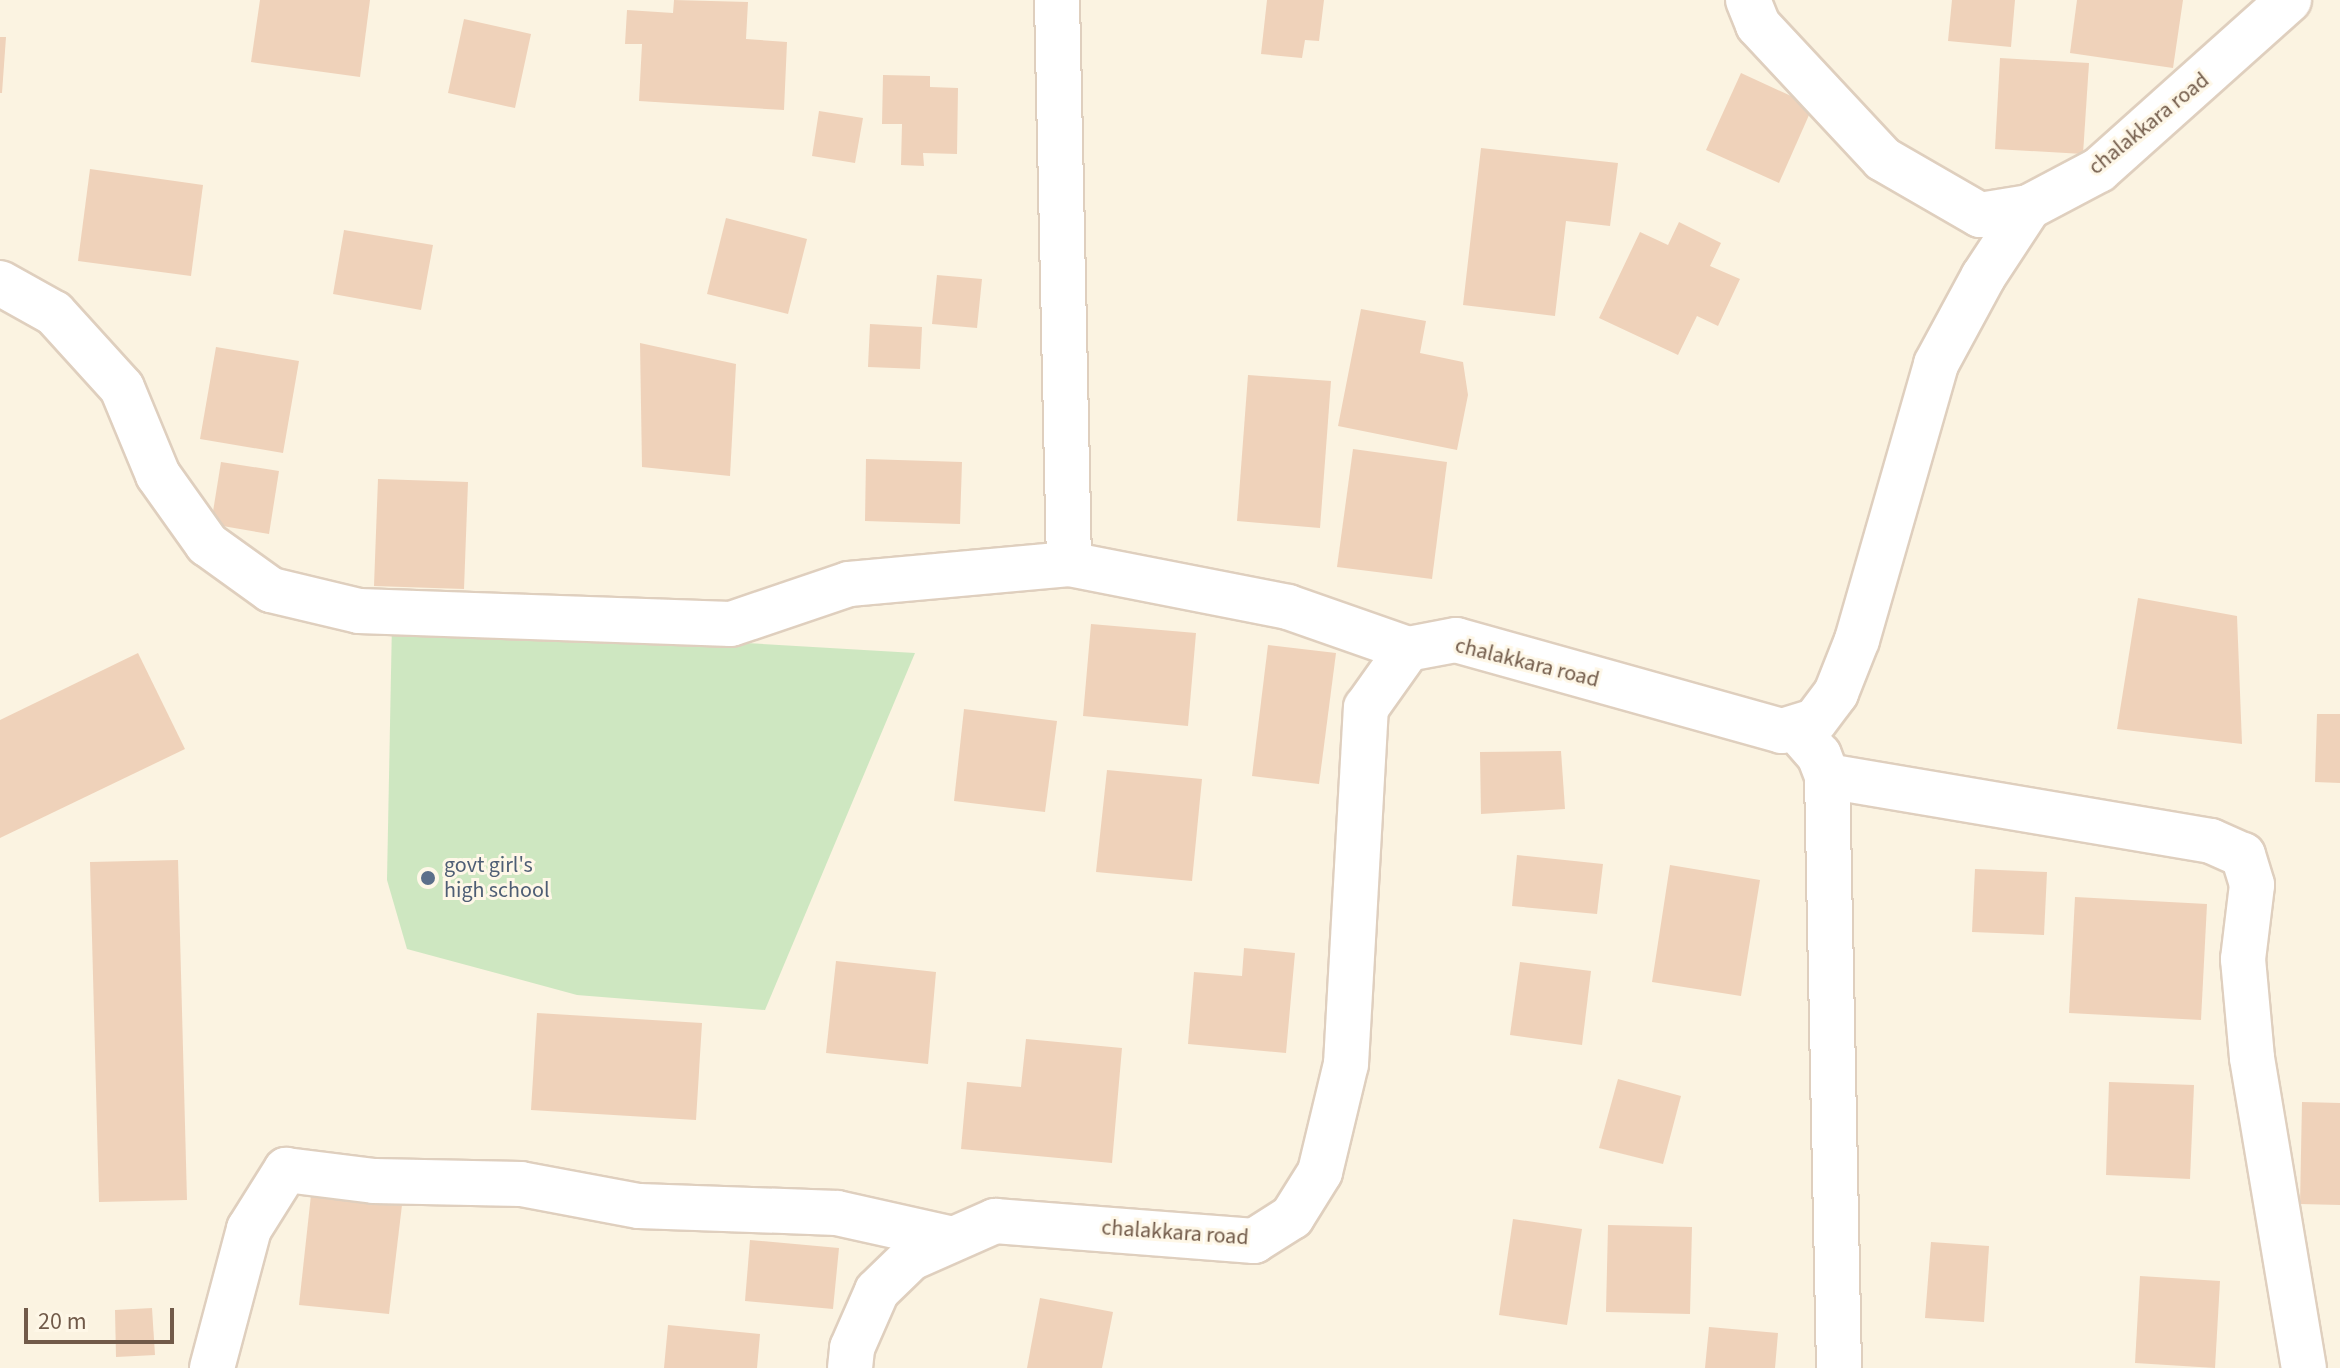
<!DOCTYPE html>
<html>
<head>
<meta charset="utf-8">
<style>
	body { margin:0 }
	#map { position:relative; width:2340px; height:1368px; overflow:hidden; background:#fbf3e1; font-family:"Source Sans 3",sans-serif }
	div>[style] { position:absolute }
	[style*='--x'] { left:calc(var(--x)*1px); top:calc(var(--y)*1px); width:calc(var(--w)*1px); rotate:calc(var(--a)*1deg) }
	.green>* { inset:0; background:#cee7c1 }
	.building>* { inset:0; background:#efd2ba }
	.roads { filter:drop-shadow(2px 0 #dfcfbe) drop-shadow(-2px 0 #dfcfbe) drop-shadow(0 2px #dfcfbe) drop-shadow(0 -2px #dfcfbe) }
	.street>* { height:44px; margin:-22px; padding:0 22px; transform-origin:22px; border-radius:22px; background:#fff }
	.secondary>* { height:44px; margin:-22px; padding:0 22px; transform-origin:22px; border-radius:22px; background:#fff }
	.dots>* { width:22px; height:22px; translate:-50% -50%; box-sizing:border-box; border:4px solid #fef7e7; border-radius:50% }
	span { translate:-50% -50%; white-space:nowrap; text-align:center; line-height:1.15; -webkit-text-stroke:6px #fef7e7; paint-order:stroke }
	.street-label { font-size:22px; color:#715a49 }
	.service-label { font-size:22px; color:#4e5e75 }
	.left { translate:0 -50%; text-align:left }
	.scale { position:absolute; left:24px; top:1308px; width:150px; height:36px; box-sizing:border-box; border:4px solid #715a49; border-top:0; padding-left:10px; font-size:24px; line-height:28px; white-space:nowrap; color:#715a49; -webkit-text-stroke:6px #fef7e7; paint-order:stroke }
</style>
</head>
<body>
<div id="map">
	<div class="green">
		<div style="clip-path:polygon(392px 622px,915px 653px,765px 1010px,577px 995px,407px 949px,387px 880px)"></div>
	</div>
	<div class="building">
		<div style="clip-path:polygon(260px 0,370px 0,360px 77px,251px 62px)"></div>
		<div style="clip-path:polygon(674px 0,748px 2px,746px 39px,787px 42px,784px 110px,639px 101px,642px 44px,625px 44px,627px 10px,673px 13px)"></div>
		<div style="clip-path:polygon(1267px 0,1324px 0,1319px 41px,1305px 40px,1302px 58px,1261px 54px)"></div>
		<div style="clip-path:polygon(1952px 0,2015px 0,2011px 47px,1948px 41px)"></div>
		<div style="clip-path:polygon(2077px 0,2183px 0,2173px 68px,2070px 53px)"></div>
		<div style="clip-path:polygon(464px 19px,531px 34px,515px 108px,448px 93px)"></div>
		<div style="clip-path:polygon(0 37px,6px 37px,2px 93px,0 93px)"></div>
		<div style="clip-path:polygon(2000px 58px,2089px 63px,2083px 154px,1995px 149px)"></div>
		<div style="clip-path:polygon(1741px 73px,1813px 106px,1779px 183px,1706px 150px)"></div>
		<div style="clip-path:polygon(883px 75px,930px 76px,930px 87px,958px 88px,957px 154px,923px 153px,924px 166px,901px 165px,902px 124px,882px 124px)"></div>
		<div style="clip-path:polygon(819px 111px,863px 118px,855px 163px,812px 156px)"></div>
		<div style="clip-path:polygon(1481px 148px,1618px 163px,1610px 226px,1566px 221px,1555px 316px,1463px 305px)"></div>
		<div style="clip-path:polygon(90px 169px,203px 185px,191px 276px,78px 261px)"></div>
		<div style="clip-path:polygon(726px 218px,807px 239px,788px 314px,707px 294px)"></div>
		<div style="clip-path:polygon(1679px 222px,1721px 243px,1710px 266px,1740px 279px,1718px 326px,1697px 316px,1678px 355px,1599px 318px,1640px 232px,1668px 245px)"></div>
		<div style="clip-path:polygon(344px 230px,433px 245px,421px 310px,333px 294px)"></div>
		<div style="clip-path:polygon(937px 275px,982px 279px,977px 328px,932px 324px)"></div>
		<div style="clip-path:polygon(1361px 309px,1426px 321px,1420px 353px,1463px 362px,1468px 395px,1457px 450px,1338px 426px)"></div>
		<div style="clip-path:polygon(870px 324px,922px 327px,920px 369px,868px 367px)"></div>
		<div style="clip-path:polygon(640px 343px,736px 364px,730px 476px,642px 467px)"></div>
		<div style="clip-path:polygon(216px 347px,299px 361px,283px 453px,200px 439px)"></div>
		<div style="clip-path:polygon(1248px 375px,1331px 381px,1320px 528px,1237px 521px)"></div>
		<div style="clip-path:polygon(1353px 449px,1447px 462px,1432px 579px,1337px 567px)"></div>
		<div style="clip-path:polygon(866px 459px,962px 462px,960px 524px,865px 521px)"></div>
		<div style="clip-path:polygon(221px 462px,279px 471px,269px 534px,211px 524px)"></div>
		<div style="clip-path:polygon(378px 479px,468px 482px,464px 589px,374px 586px)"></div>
		<div style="clip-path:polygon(2138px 598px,2237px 616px,2242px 744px,2117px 729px)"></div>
		<div style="clip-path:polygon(1091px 624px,1196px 633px,1188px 726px,1083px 716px)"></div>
		<div style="clip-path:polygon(1268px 645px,1336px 653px,1319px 784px,1252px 776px)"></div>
		<div style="clip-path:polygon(138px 653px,185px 749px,0 838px,0 720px)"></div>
		<div style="clip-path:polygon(964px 709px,1057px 721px,1045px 812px,954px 801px)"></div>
		<div style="clip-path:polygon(2317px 714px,2340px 714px,2340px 783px,2315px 782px)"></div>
		<div style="clip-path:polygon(1561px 751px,1565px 809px,1481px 814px,1480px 752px)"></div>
		<div style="clip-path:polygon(1107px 770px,1202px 779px,1192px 881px,1096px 872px)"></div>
		<div style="clip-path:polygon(1517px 855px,1603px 864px,1597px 914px,1512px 906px)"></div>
		<div style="clip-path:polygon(178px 860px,187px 1200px,99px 1202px,90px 862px)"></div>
		<div style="clip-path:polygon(1670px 865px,1760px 880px,1741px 996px,1652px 982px)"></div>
		<div style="clip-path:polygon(1975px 869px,2047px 872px,2044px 935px,1972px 932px)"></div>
		<div style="clip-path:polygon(2075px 897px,2207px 904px,2201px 1020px,2069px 1013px)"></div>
		<div style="clip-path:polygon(1244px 948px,1295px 953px,1286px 1053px,1188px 1044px,1194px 972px,1242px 976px)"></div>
		<div style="clip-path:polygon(836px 961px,936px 972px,928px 1064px,826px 1053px)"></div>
		<div style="clip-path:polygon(1520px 962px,1591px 971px,1582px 1045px,1510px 1035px)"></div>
		<div style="clip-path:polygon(537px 1013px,702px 1023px,696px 1120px,531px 1110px)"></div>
		<div style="clip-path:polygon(1026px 1039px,1122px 1048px,1112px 1163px,961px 1149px,967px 1082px,1021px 1087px)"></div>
		<div style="clip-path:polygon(1618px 1079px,1681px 1096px,1663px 1164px,1599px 1148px)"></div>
		<div style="clip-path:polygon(2109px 1082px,2194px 1085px,2190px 1179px,2106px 1175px)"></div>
		<div style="clip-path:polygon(2302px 1102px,2340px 1103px,2340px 1205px,2300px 1204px)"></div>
		<div style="clip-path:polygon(311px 1195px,402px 1205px,389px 1314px,299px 1305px)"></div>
		<div style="clip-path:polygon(1513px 1219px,1582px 1229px,1567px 1325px,1499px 1315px)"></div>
		<div style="clip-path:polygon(1608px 1225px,1692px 1227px,1690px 1314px,1606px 1312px)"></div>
		<div style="clip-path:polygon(750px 1240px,839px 1248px,833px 1309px,745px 1301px)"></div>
		<div style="clip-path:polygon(1931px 1242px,1989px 1246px,1984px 1322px,1925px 1318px)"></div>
		<div style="clip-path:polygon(2140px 1276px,2220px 1281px,2215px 1368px,2135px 1363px)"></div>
		<div style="clip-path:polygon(1040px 1298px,1113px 1312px,1102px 1368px,1027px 1368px)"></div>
		<div style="clip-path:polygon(152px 1308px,155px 1355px,116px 1357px,115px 1310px)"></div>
		<div style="clip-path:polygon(668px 1325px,760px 1334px,757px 1368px,664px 1368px)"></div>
		<div style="clip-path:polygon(1709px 1327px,1778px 1333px,1775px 1368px,1705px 1368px)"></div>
	</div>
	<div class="roads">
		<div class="street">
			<div style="--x:1057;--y:0;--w:564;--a:88.78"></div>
			<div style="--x:1748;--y:0;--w:27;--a:68"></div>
			<div style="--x:1758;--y:25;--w:183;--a:47"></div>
			<div style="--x:1883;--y:159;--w:112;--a:30"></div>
			<div style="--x:1980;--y:215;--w:50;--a:-9.3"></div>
			<div style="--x:0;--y:283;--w:62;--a:29.1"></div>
			<div style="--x:54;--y:313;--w:101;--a:47.8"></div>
			<div style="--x:122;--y:388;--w:94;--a:67.5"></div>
			<div style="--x:158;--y:475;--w:85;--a:54.6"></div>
			<div style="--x:207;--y:544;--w:79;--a:35.7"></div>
			<div style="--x:271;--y:590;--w:90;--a:13.4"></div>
			<div style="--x:359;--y:611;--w:372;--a:2"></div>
			<div style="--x:731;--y:624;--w:125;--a:-18.7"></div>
			<div style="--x:849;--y:584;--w:221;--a:-5.2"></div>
			<div style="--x:1069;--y:564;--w:223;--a:11.1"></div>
			<div style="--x:1288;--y:607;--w:127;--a:19.3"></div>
			<div style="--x:1796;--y:729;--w:35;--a:49"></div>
			<div style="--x:1819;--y:755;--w:22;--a:69"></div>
			<div style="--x:1827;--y:776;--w:592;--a:88.84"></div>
			<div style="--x:1827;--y:776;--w:389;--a:9.6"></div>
			<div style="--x:2211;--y:841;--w:35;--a:24"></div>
			<div style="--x:2243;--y:855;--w:31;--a:73"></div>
			<div style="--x:2252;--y:885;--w:75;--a:96.9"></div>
			<div style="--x:2243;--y:959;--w:99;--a:84.8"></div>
			<div style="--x:2252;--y:1058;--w:314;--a:80.5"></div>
			<div style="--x:212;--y:1368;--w:144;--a:-75.1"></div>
			<div style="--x:249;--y:1229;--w:70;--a:-57.9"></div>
			<div style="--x:286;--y:1170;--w:89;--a:7.1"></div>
			<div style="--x:374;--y:1181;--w:147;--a:1.2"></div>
			<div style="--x:521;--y:1184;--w:120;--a:10.6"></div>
			<div style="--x:639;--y:1206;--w:198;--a:2"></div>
			<div style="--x:837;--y:1213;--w:115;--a:12.6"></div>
		</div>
		<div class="secondary">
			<div style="--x:850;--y:1368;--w:20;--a:-84"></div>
			<div style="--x:852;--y:1348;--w:62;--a:-66.3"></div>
			<div style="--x:877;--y:1291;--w:47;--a:-44.1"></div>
			<div style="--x:911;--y:1258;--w:92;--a:-23.8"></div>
			<div style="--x:995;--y:1221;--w:260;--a:4.4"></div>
			<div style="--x:1254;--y:1241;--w:45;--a:-32.3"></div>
			<div style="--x:1292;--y:1217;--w:53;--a:-58.1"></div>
			<div style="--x:1320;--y:1172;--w:111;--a:-76.5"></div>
			<div style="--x:1346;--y:1064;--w:357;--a:-86.8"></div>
			<div style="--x:1366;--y:708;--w:72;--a:-54.6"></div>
			<div style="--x:1408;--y:649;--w:49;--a:-10.6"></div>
			<div style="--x:1456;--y:640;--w:338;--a:15.6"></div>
			<div style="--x:1782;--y:731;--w:34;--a:-17"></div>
			<div style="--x:1815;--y:721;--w:35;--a:-53"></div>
			<div style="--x:1836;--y:693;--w:57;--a:-68.4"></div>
			<div style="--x:1857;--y:640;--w:287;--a:-74"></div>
			<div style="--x:1936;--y:364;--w:99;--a:-61.6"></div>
			<div style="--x:1983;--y:277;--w:84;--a:-56.7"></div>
			<div style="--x:2029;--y:207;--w:79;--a:-27.9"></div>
			<div style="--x:2099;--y:170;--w:255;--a:-41.8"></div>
		</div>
	</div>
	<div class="dots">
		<div style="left:428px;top:878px;background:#5c6f8a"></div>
	</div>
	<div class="street-label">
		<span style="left:2149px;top:124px;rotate:-39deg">chalakkara road</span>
		<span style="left:1527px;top:663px;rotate:14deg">chalakkara road</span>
		<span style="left:1175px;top:1233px;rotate:4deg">chalakkara road</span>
	</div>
	<div class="service-label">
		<span class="left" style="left:444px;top:878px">govt girl's<br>high school</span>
	</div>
	<div class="scale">20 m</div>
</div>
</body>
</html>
